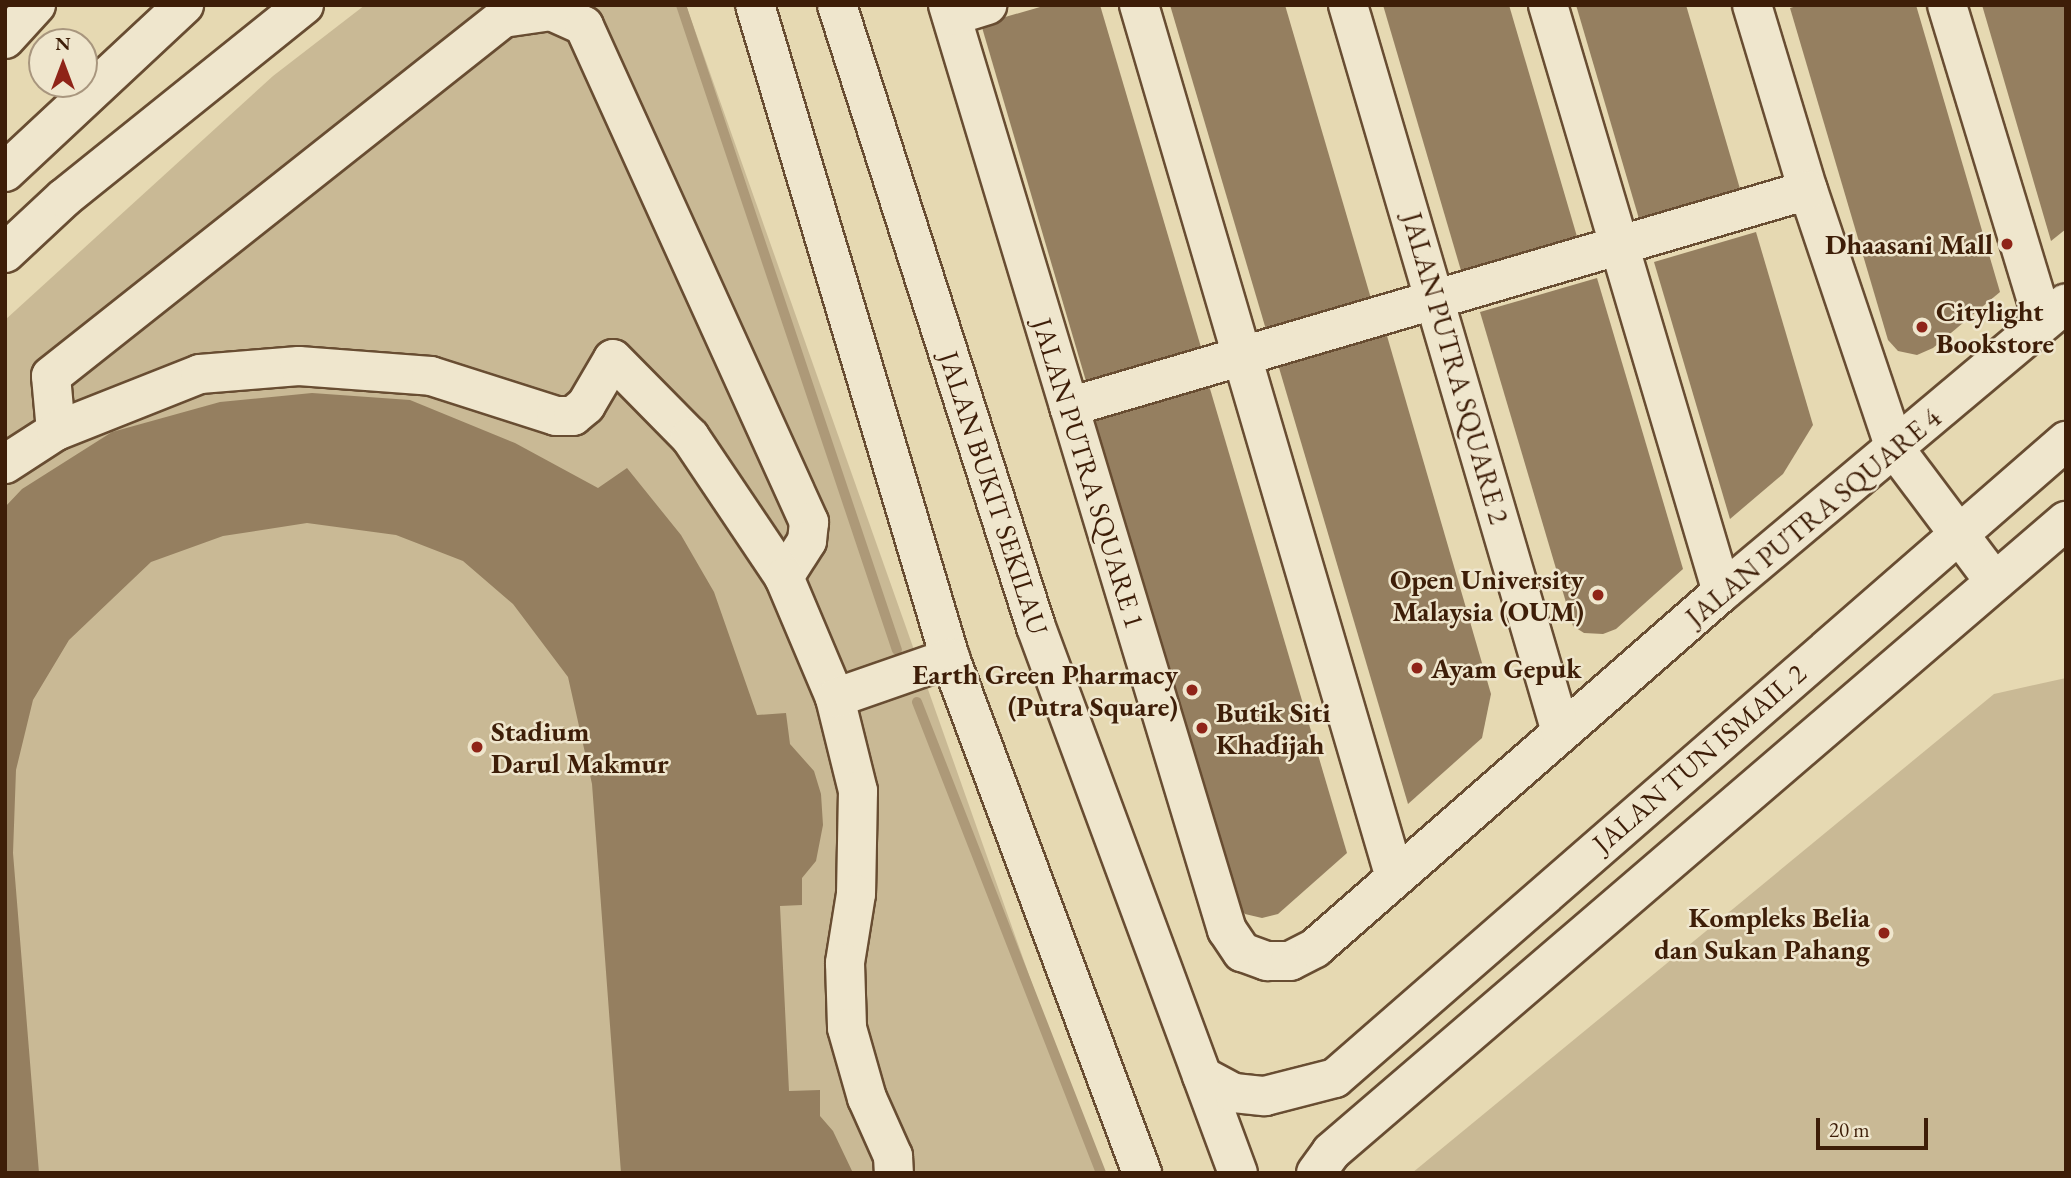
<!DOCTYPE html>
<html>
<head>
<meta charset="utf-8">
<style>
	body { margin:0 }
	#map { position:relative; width:2071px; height:1178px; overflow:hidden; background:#e6d9b2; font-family:"EB Garamond",serif }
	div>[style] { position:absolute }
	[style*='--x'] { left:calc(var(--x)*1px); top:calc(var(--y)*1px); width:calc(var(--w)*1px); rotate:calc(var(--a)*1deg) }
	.green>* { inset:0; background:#c9b995 }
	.stream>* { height:10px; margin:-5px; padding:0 5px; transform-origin:5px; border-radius:5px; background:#ad9978 }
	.building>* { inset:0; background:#957f60 }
	.roads { filter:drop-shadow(2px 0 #684d32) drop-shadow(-2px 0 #684d32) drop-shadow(0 2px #684d32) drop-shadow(0 -2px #684d32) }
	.minor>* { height:38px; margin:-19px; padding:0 19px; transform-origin:19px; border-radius:19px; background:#efe6cd }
	.dots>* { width:19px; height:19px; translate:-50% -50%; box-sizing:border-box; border:4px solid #efe6cd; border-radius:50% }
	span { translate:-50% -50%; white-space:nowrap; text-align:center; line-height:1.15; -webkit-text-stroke:5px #efe6cd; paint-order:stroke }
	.poi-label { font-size:28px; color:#3e1e08; font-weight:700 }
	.right { translate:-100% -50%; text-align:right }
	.left { translate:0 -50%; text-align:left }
	.street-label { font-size:28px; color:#3e1e08 }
	.frame { position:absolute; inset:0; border:7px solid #3e1e08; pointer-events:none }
	.north { position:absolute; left:28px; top:28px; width:70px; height:70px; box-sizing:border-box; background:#efe6cd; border:2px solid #a8967e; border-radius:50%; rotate:0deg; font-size:19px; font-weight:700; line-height:28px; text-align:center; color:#3e1e08 }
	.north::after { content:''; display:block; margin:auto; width:24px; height:32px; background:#8f2418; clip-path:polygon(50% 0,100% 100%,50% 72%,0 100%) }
	.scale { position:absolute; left:1816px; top:1118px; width:112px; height:32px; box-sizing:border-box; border:4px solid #3e1e08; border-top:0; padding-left:9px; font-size:21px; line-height:24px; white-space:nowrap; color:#3e1e08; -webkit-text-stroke:5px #efe6cd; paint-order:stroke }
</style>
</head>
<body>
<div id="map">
	<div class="green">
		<div style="clip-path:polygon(365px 5px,686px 5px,1099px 1173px,5px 1173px,5px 320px,273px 76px)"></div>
		<div style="clip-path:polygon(2066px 678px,2066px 1173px,1412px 1173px,1994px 694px)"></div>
	</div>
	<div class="stream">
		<div style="--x:681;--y:5;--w:680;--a:71.49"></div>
		<div style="--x:917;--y:702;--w:506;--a:68.66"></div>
	</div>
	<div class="building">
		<div style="clip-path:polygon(1047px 5px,1100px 5px,1203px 354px,1088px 388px,981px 24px)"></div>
		<div style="clip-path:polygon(1170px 5px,1285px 5px,1372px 302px,1267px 333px)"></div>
		<div style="clip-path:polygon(1383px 5px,1509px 5px,1578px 240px,1462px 274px)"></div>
		<div style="clip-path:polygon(1576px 5px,1686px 5px,1743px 199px,1642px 229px)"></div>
		<div style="clip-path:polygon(1800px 5px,1916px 5px,2000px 292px,1933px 348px,1917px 355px,1898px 351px,1888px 340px,1790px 8px)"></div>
		<div style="clip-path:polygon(1982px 5px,2066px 5px,2066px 229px,2051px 241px)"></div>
		<div style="clip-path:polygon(1756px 232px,1813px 425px,1783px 474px,1730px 519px,1654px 262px)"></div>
		<div style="clip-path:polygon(1597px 278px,1683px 569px,1616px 629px,1603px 634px,1584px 633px,1573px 626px,1480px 312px)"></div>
		<div style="clip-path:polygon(1385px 329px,1491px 694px,1482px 738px,1408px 804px,1277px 361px)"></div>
		<div style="clip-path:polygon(1208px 382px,1347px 853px,1278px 914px,1262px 918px,1245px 914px,1235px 903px,1093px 416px)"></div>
		<div style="clip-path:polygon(312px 393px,410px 400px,515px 443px,598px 488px,627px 468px,681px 535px,714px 592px,757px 715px,786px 713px,790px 744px,814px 771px,821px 794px,823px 825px,816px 861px,802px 878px,802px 905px,780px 906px,789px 1091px,820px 1090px,820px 1116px,833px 1131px,853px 1173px,621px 1173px,592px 784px,568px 677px,513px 604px,463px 561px,396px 535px,307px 523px,223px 536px,151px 562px,69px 640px,33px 700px,16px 770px,13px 853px,39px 1173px,5px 1173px,5px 507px,22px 489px,112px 432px,220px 402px)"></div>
	</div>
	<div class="roads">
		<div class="minor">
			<div style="--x:755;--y:5;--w:681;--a:73.37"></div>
			<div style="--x:950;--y:658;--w:550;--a:69.55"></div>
			<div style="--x:837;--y:5;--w:653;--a:72.26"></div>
			<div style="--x:1036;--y:627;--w:582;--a:69.7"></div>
			<div style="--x:948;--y:5;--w:966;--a:73.22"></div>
			<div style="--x:1227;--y:930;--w:27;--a:56"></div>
			<div style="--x:1242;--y:952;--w:27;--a:20"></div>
			<div style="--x:1267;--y:961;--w:23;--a:0"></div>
			<div style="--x:1290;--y:961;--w:28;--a:-27"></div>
			<div style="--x:1315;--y:948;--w:541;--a:-41.18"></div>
			<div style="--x:1722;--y:592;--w:449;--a:-40"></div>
			<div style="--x:1139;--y:5;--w:906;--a:73.65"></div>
			<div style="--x:1348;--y:5;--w:758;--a:73.67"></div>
			<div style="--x:1548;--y:5;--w:612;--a:73.49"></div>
			<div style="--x:1752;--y:5;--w:193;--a:73.2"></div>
			<div style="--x:1808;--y:190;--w:273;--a:71.4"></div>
			<div style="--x:1895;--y:449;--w:166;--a:53.1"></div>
			<div style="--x:1947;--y:5;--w:330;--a:73.1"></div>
			<div style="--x:952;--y:16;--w:37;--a:-17"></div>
			<div style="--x:5;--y:39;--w:46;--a:-47.6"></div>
			<div style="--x:5;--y:172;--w:245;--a:-43"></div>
			<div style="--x:5;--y:253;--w:81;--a:-43"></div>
			<div style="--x:64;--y:198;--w:308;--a:-38.8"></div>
			<div style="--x:1069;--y:407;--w:770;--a:-16.36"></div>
			<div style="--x:56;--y:431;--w:55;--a:-95.2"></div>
			<div style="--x:51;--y:376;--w:577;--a:-38.38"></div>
			<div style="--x:503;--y:18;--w:49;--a:-8.3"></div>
			<div style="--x:551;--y:11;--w:36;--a:24"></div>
			<div style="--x:584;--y:26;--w:545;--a:65.6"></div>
			<div style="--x:809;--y:522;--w:19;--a:96"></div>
			<div style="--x:807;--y:541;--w:43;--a:122.6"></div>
			<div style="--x:5;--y:464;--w:61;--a:-32.9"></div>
			<div style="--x:56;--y:431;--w:155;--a:-21.6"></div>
			<div style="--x:200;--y:374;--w:99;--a:-4.6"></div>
			<div style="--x:299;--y:366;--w:132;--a:4.3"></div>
			<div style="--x:431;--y:376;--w:131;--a:17.7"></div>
			<div style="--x:556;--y:416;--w:17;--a:0"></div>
			<div style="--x:573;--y:416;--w:17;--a:-40"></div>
			<div style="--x:586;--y:405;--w:53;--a:-59.6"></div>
			<div style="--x:613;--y:359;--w:110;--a:45.4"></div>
			<div style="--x:690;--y:437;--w:169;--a:56.1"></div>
			<div style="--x:784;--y:577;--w:131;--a:67.1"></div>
			<div style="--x:835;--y:698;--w:96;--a:76.1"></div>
			<div style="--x:858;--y:791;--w:103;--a:91.1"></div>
			<div style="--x:856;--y:894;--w:70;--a:99.1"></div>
			<div style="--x:845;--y:963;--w:65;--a:88.2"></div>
			<div style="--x:847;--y:1028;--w:73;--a:74.1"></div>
			<div style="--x:867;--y:1098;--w:64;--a:65.9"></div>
			<div style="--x:893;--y:1156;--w:17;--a:87"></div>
			<div style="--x:835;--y:698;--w:122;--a:-19.2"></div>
			<div style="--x:1202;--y:1076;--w:36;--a:28"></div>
			<div style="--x:1234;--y:1093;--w:31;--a:6"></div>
			<div style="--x:1265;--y:1096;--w:72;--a:-14.4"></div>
			<div style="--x:1335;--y:1078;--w:970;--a:-41.07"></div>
			<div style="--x:1316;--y:1173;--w:26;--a:-54"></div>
			<div style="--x:1331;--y:1152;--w:969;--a:-40.65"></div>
		</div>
	</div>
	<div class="dots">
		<div style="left:2007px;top:244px;background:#8f2418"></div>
		<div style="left:1922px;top:327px;background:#8f2418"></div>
		<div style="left:1598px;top:595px;background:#8f2418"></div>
		<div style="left:1417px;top:668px;background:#8f2418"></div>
		<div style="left:1192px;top:690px;background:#8f2418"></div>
		<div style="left:1202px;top:728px;background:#8f2418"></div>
		<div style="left:477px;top:747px;background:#8f2418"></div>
		<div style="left:1884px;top:933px;background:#8f2418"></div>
	</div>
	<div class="poi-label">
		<span class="right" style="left:1993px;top:244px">Dhaasani Mall</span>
		<span class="left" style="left:1936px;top:327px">Citylight<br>Bookstore</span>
		<span class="right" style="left:1584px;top:595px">Open University<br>Malaysia (OUM)</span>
		<span class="left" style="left:1431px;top:668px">Ayam Gepuk</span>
		<span class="right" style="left:1178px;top:690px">Earth Green Pharmacy<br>(Putra Square)</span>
		<span class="left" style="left:1216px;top:728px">Butik Siti<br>Khadijah</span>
		<span class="left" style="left:491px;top:747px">Stadium<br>Darul Makmur</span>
		<span class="right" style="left:1870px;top:933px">Kompleks Belia<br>dan Sukan Pahang</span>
	</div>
	<div class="street-label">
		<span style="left:1456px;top:368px;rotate:74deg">JALAN PUTRA SQUARE 2</span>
		<span style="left:1089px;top:473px;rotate:73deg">JALAN PUTRA SQUARE 1</span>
		<span style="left:994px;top:493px;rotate:72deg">JALAN BUKIT SEKILAU</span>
		<span style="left:1813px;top:517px;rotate:-40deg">JALAN PUTRA SQUARE 4</span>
		<span style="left:1699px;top:758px;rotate:-41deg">JALAN TUN ISMAIL 2</span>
	</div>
	<div class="frame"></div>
	<div class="north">N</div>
	<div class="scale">20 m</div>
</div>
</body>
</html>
